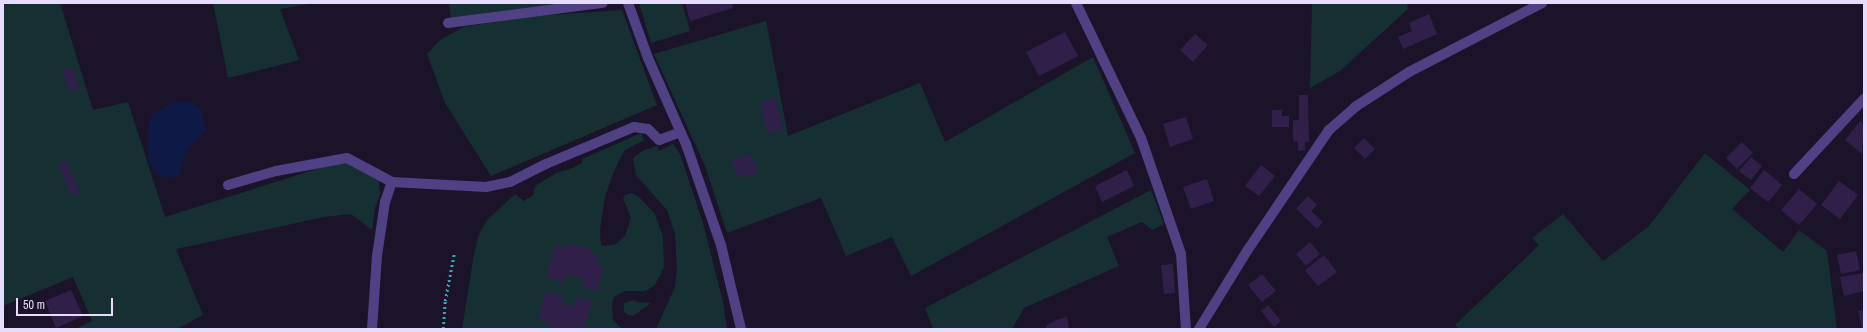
<!DOCTYPE html>
<html>
<head>
<meta charset="utf-8">
<style>
	body { margin:0 }
	#map { position:relative; width:1867px; height:332px; overflow:hidden; background:#1b1329; font-family:"Archivo Narrow",sans-serif }
	div>[style] { position:absolute }
	[style*='--x'] { left:calc(var(--x)*1px); top:calc(var(--y)*1px); width:calc(var(--w)*1px); rotate:calc(var(--a)*1deg) }
	.green>* { inset:0; background:#162f33 }
	.water>* { inset:0; background:#0f1946 }
	.building>* { inset:0; background:#302049 }
	.path>* { height:2.5px; margin-top:-1.25px; transform-origin:0; background:repeating-linear-gradient(90deg,#3aa6b4 0 2px,transparent 0 5px) }
	.minor>* { height:10px; margin:-5px; padding:0 5px; transform-origin:5px; border-radius:5px; background:#504185 }
	span { translate:-50% -50%; white-space:nowrap; text-align:center; line-height:1.15; -webkit-text-stroke:3px #1b1329; paint-order:stroke }
	.frame { position:absolute; inset:0; border:4px solid #e6ddfd; pointer-events:none }
	.scale { position:absolute; left:16px; top:298px; width:97px; height:18px; box-sizing:border-box; border:2px solid #e6ddfd; border-top:0; padding-left:5px; font-size:12px; line-height:14px; white-space:nowrap; color:#e6ddfd; -webkit-text-stroke:3px #1b1329; paint-order:stroke }
</style>
</head>
<body>
<div id="map">
	<div class="green">
		<div style="clip-path:polygon(3px 3px,60px 3px,93px 110px,128px 102px,165px 217px,329px 165px,350px 163px,379px 181px,380px 195px,375px 208px,372px 230px,351px 214px,324px 217px,176px 249px,203px 315px,177px 329px,76px 329px,92px 321px,73px 277px,3px 306px)"></div>
		<div style="clip-path:polygon(213px 3px,314px 3px,280px 9px,299px 60px,228px 78px)"></div>
		<div style="clip-path:polygon(449px 3px,567px 3px,451px 19px)"></div>
		<div style="clip-path:polygon(639px 3px,682px 3px,690px 31px,651px 43px)"></div>
		<div style="clip-path:polygon(1312px 3px,1407px 3px,1408px 9px,1340px 71px,1310px 88px)"></div>
		<div style="clip-path:polygon(622px 10px,657px 105px,491px 176px,445px 103px,427px 54px,440px 40px,463px 27px,534px 16px)"></div>
		<div style="clip-path:polygon(766px 21px,788px 136px,920px 83px,945px 142px,1093px 57px,1135px 153px,911px 276px,892px 237px,846px 256px,821px 198px,727px 233px,705px 166px,654px 54px)"></div>
		<div style="clip-path:polygon(641px 133px,644px 140px,624px 151px,614px 171px,605px 197px,600px 229px,601px 245px,604px 246px,616px 244px,625px 236px,631px 218px,623px 198px,625px 195px,632px 193px,639px 197px,655px 214px,663px 237px,664px 267px,655px 285px,646px 291px,625px 291px,614px 297px,612px 303px,613px 320px,621px 328px,626px 329px,462px 329px,474px 254px,479px 234px,487px 220px,515px 194px,524px 201px,533px 195px,535px 186px,556px 173px,570px 169px,582px 163px,582px 159px)"></div>
		<div style="clip-path:polygon(673px 144px,680px 154px,703px 223px,723px 302px,727px 329px,656px 329px,675px 287px,677px 269px,675px 234px,667px 210px,636px 175px,633px 158px,644px 150px,657px 146px,659px 151px)"></div>
		<div style="clip-path:polygon(1705px 153px,1750px 190px,1732px 209px,1783px 252px,1799px 230px,1827px 251px,1837px 329px,1459px 329px,1455px 325px,1539px 245px,1532px 238px,1563px 214px,1603px 261px,1648px 227px)"></div>
		<div style="clip-path:polygon(1151px 190px,1164px 224px,1152px 230px,1142px 222px,1107px 237px,1119px 266px,1024px 308px,1012px 329px,933px 329px,925px 308px)"></div>
		<div style="clip-path:polygon(633px 300px,638px 302px,651px 303px,633px 316px,628px 315px,624px 312px,624px 303px)"></div>
	</div>
	<div class="water">
		<div style="clip-path:polygon(176px 101px,191px 102px,196px 105px,202px 112px,206px 131px,187px 149px,179px 175px,171px 178px,159px 175px,149px 164px,147px 133px,151px 115px)"></div>
	</div>
	<div class="building">
		<div style="clip-path:polygon(685px 3px,732px 3px,733px 8px,690px 21px)"></div>
		<div style="clip-path:polygon(1429px 14px,1437px 34px,1403px 49px,1398px 37px,1412px 31px,1409px 23px)"></div>
		<div style="clip-path:polygon(1065px 32px,1078px 56px,1039px 76px,1026px 52px)"></div>
		<div style="clip-path:polygon(1195px 34px,1208px 45px,1193px 62px,1180px 50px)"></div>
		<div style="clip-path:polygon(72px 68px,79px 88px,69px 91px,62px 71px)"></div>
		<div style="clip-path:polygon(1299px 95px,1308px 95px,1309px 142px,1305px 142px,1305px 150px,1298px 151px,1298px 142px,1293px 141px,1293px 120px,1299px 120px)"></div>
		<div style="clip-path:polygon(776px 98px,783px 130px,767px 133px,760px 102px)"></div>
		<div style="clip-path:polygon(1272px 110px,1282px 110px,1282px 116px,1289px 116px,1289px 127px,1272px 127px)"></div>
		<div style="clip-path:polygon(1186px 117px,1193px 139px,1170px 147px,1163px 124px)"></div>
		<div style="clip-path:polygon(1860px 121px,1864px 124px,1862px 154px,1845px 140px)"></div>
		<div style="clip-path:polygon(1364px 138px,1375px 149px,1365px 159px,1354px 148px)"></div>
		<div style="clip-path:polygon(1742px 142px,1753px 153px,1737px 169px,1726px 158px)"></div>
		<div style="clip-path:polygon(751px 154px,758px 173px,743px 178px,742px 173px,736px 175px,731px 161px)"></div>
		<div style="clip-path:polygon(1751px 157px,1762px 166px,1751px 180px,1739px 171px)"></div>
		<div style="clip-path:polygon(66px 161px,80px 193px,72px 196px,58px 165px)"></div>
		<div style="clip-path:polygon(1261px 165px,1275px 176px,1259px 196px,1245px 186px)"></div>
		<div style="clip-path:polygon(1127px 170px,1134px 186px,1102px 202px,1095px 186px)"></div>
		<div style="clip-path:polygon(1764px 170px,1782px 185px,1768px 202px,1750px 188px)"></div>
		<div style="clip-path:polygon(1207px 179px,1214px 201px,1191px 209px,1183px 187px)"></div>
		<div style="clip-path:polygon(1839px 181px,1858px 195px,1840px 219px,1821px 205px)"></div>
		<div style="clip-path:polygon(1799px 189px,1817px 204px,1799px 225px,1781px 210px)"></div>
		<div style="clip-path:polygon(1308px 196px,1317px 205px,1311px 211px,1323px 222px,1317px 229px,1296px 209px)"></div>
		<div style="clip-path:polygon(1310px 242px,1320px 254px,1306px 266px,1296px 254px)"></div>
		<div style="clip-path:polygon(569px 244px,592px 250px,591px 254px,599px 256px,596px 264px,604px 266px,597px 291px,582px 287px,584px 279px,566px 274px,564px 282px,546px 277px,555px 245px,567px 248px)"></div>
		<div style="clip-path:polygon(1856px 251px,1860px 270px,1841px 274px,1837px 255px)"></div>
		<div style="clip-path:polygon(1324px 255px,1337px 272px,1318px 286px,1305px 270px)"></div>
		<div style="clip-path:polygon(1173px 264px,1175px 293px,1164px 294px,1161px 265px)"></div>
		<div style="clip-path:polygon(1864px 273px,1864px 291px,1844px 296px,1840px 277px)"></div>
		<div style="clip-path:polygon(1262px 274px,1276px 291px,1262px 302px,1248px 285px)"></div>
		<div style="clip-path:polygon(71px 290px,83px 316px,56px 328px,45px 301px)"></div>
		<div style="clip-path:polygon(546px 292px,564px 296px,562px 303px,574px 306px,576px 297px,592px 301px,585px 329px,548px 329px,550px 323px,538px 320px)"></div>
		<div style="clip-path:polygon(1268px 305px,1281px 321px,1274px 327px,1261px 311px)"></div>
		<div style="clip-path:polygon(1864px 310px,1864px 329px,1862px 329px,1858px 311px)"></div>
		<div style="clip-path:polygon(1067px 317px,1069px 329px,1047px 329px,1046px 326px,1056px 320px)"></div>
	</div>
	<div class="path">
		<div style="--x:443;--y:329;--w:28;--a:-86"></div>
		<div style="--x:445;--y:301;--w:48;--a:-79.2"></div>
	</div>
	<div class="minor">
		<div style="--x:628;--y:3;--w:59;--a:70"></div>
		<div style="--x:648;--y:58;--w:94;--a:66.2"></div>
		<div style="--x:686;--y:144;--w:107;--a:70.9"></div>
		<div style="--x:721;--y:245;--w:86;--a:76.6"></div>
		<div style="--x:1076;--y:3;--w:150;--a:64.3"></div>
		<div style="--x:1141;--y:138;--w:86;--a:70.9"></div>
		<div style="--x:1169;--y:219;--w:37;--a:71"></div>
		<div style="--x:1181;--y:254;--w:75;--a:86.2"></div>
		<div style="--x:448;--y:23;--w:156;--a:-7.4"></div>
		<div style="--x:1794;--y:174;--w:103;--a:-47"></div>
		<div style="--x:228;--y:185;--w:50;--a:-16.3"></div>
		<div style="--x:276;--y:171;--w:72;--a:-10.4"></div>
		<div style="--x:347;--y:158;--w:51;--a:28.1"></div>
		<div style="--x:372;--y:329;--w:73;--a:-86.1"></div>
		<div style="--x:377;--y:256;--w:55;--a:-81.6"></div>
		<div style="--x:385;--y:202;--w:21;--a:-71"></div>
		<div style="--x:392;--y:182;--w:94;--a:3"></div>
		<div style="--x:486;--y:187;--w:25;--a:-12"></div>
		<div style="--x:510;--y:182;--w:40;--a:-26.6"></div>
		<div style="--x:546;--y:164;--w:95;--a:-22.8"></div>
		<div style="--x:634;--y:127;--w:14;--a:8"></div>
		<div style="--x:648;--y:129;--w:16;--a:45"></div>
		<div style="--x:659;--y:140;--w:23;--a:-20"></div>
		<div style="--x:1199;--y:329;--w:92;--a:-58.4"></div>
		<div style="--x:1247;--y:251;--w:146;--a:-55.9"></div>
		<div style="--x:1329;--y:130;--w:35;--a:-41"></div>
		<div style="--x:1355;--y:107;--w:64;--a:-32.9"></div>
		<div style="--x:1409;--y:72;--w:150;--a:-27.4"></div>
	</div>
	<div class="frame"></div>
	<div class="scale">50 m</div>
</div>
</body>
</html>
